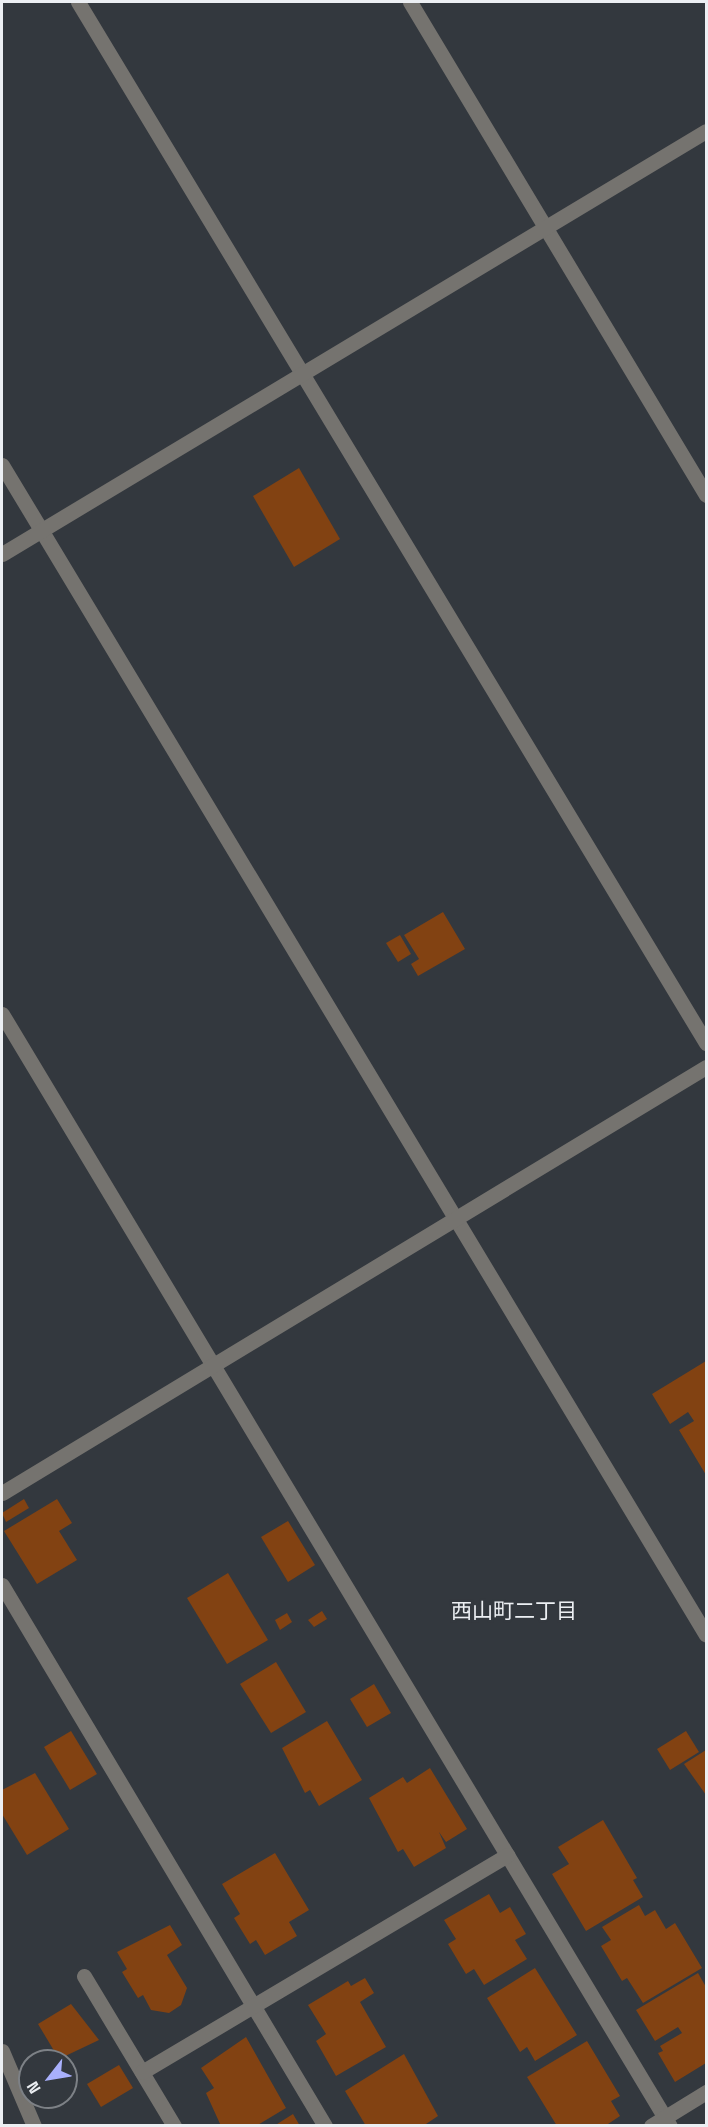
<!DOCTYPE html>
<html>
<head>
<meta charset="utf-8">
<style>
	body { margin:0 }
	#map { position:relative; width:708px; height:2127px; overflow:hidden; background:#33383e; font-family:"Space Grotesk","Noto Sans JP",sans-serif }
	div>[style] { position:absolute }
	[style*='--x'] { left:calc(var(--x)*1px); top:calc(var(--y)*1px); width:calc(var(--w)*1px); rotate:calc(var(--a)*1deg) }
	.building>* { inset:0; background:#824212 }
	.street>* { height:15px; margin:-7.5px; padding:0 7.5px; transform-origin:7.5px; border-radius:7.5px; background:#75736f }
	span { translate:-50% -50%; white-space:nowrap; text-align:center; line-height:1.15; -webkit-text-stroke:4.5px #33383e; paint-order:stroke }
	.neighbourhood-label { font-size:21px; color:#eceff3 }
	.frame { position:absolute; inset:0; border:3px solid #eceff3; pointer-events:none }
	.north { position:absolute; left:18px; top:2049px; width:60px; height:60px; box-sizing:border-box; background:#33383e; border:2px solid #7d8186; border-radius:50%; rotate:239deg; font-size:16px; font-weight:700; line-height:24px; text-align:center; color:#eceff3 }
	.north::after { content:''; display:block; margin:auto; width:21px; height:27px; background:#a9b0fc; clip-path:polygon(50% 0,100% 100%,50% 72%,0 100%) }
</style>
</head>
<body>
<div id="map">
	<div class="building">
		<div style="clip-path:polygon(299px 468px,340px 539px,294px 567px,253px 496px)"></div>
		<div style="clip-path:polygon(443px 912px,465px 949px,418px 976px,411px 964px,419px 959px,404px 935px)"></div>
		<div style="clip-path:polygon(400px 935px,411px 954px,398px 962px,386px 943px)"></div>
		<div style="clip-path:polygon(706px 1361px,706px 1475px,679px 1430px,694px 1421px,688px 1412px,670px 1424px,652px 1394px)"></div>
		<div style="clip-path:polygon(24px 1499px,29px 1508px,6px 1522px,2px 1513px)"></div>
		<div style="clip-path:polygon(57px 1499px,72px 1523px,59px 1531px,77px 1560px,37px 1584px,4px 1531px)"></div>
		<div style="clip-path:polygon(288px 1521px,315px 1565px,288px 1582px,261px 1537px)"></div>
		<div style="clip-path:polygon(228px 1573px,268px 1640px,227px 1664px,187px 1598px)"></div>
		<div style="clip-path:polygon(322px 1611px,327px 1619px,314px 1627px,308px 1620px)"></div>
		<div style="clip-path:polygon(287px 1613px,292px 1622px,280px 1630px,275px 1620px)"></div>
		<div style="clip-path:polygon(276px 1662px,306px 1712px,271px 1733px,240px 1684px)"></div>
		<div style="clip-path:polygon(374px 1684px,391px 1713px,367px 1727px,350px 1699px)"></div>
		<div style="clip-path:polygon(327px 1721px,362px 1780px,319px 1806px,310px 1790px,305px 1793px,282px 1748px)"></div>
		<div style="clip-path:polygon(71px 1731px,97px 1774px,70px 1790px,44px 1747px)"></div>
		<div style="clip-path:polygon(686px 1731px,699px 1752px,670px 1770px,657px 1749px)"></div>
		<div style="clip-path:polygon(706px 1750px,706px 1795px,684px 1764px)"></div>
		<div style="clip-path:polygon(430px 1768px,467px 1829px,446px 1842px,439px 1832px,446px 1848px,414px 1867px,403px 1849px,398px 1852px,369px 1798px,403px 1777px,407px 1783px)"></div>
		<div style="clip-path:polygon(35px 1773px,69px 1829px,27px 1855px,2px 1814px,2px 1790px)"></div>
		<div style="clip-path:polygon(603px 1820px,637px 1878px,633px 1880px,643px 1897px,586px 1931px,552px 1874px,569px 1864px,558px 1847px)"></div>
		<div style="clip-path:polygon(275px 1853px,309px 1910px,289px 1922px,297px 1936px,265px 1955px,256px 1940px,250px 1944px,234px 1918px,240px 1914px,222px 1884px)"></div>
		<div style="clip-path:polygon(489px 1894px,500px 1913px,510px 1907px,526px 1934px,515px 1940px,527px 1959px,484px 1985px,474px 1969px,466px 1974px,448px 1944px,456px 1939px,444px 1920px)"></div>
		<div style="clip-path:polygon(639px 1905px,645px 1916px,655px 1910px,666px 1929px,675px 1923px,702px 1968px,643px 2003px,627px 1978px,622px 1981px,601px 1946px,611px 1940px,602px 1927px)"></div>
		<div style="clip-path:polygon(170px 1925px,182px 1945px,167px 1955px,187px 1988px,181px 2005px,169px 2013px,151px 2010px,143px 1995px,138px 1998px,122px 1972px,127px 1969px,117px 1952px)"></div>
		<div style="clip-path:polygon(535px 1968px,577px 2035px,535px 2061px,527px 2047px,520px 2052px,487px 1998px)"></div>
		<div style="clip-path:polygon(698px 1973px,706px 1987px,706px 2063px,675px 2082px,658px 2053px,663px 2051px,660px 2046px,682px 2033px,678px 2027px,655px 2041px,636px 2010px)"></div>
		<div style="clip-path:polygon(365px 1978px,374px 1993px,360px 2002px,386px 2047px,336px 2076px,316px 2041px,326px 2034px,308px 2005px,348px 1981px,351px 1986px)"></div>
		<div style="clip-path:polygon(71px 2004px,99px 2040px,59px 2059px,38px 2024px)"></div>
		<div style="clip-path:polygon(246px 2037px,286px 2108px,256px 2126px,221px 2126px,206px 2093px,214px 2088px,201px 2068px)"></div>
		<div style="clip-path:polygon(587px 2041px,620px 2096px,611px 2101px,620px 2116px,605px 2126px,557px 2126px,527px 2077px)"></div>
		<div style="clip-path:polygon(404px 2054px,438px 2116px,423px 2126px,366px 2126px,345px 2091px)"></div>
		<div style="clip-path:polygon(119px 2065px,133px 2088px,101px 2107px,87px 2084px)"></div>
		<div style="clip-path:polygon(293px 2114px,300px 2126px,274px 2126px)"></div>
	</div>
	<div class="street">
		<div style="--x:78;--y:2;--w:1216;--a:58.9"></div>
		<div style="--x:410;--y:2;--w:575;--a:59.02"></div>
		<div style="--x:2;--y:465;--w:1365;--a:58.96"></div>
		<div style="--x:2;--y:554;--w:821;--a:-31"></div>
		<div style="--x:2;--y:1014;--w:1297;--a:59.01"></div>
		<div style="--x:2;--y:1493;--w:823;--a:-31.18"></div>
		<div style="--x:2;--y:1585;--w:630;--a:59.16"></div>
		<div style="--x:84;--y:1976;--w:175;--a:59"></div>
		<div style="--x:2;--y:2051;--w:82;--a:66.9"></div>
		<div style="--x:142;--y:2072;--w:425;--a:-30.7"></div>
		<div style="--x:651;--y:2126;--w:65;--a:-31.7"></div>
	</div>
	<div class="neighbourhood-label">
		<span style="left:514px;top:1611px">西山町二丁目</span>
	</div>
	<div class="frame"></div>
	<div class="north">N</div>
</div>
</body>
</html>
